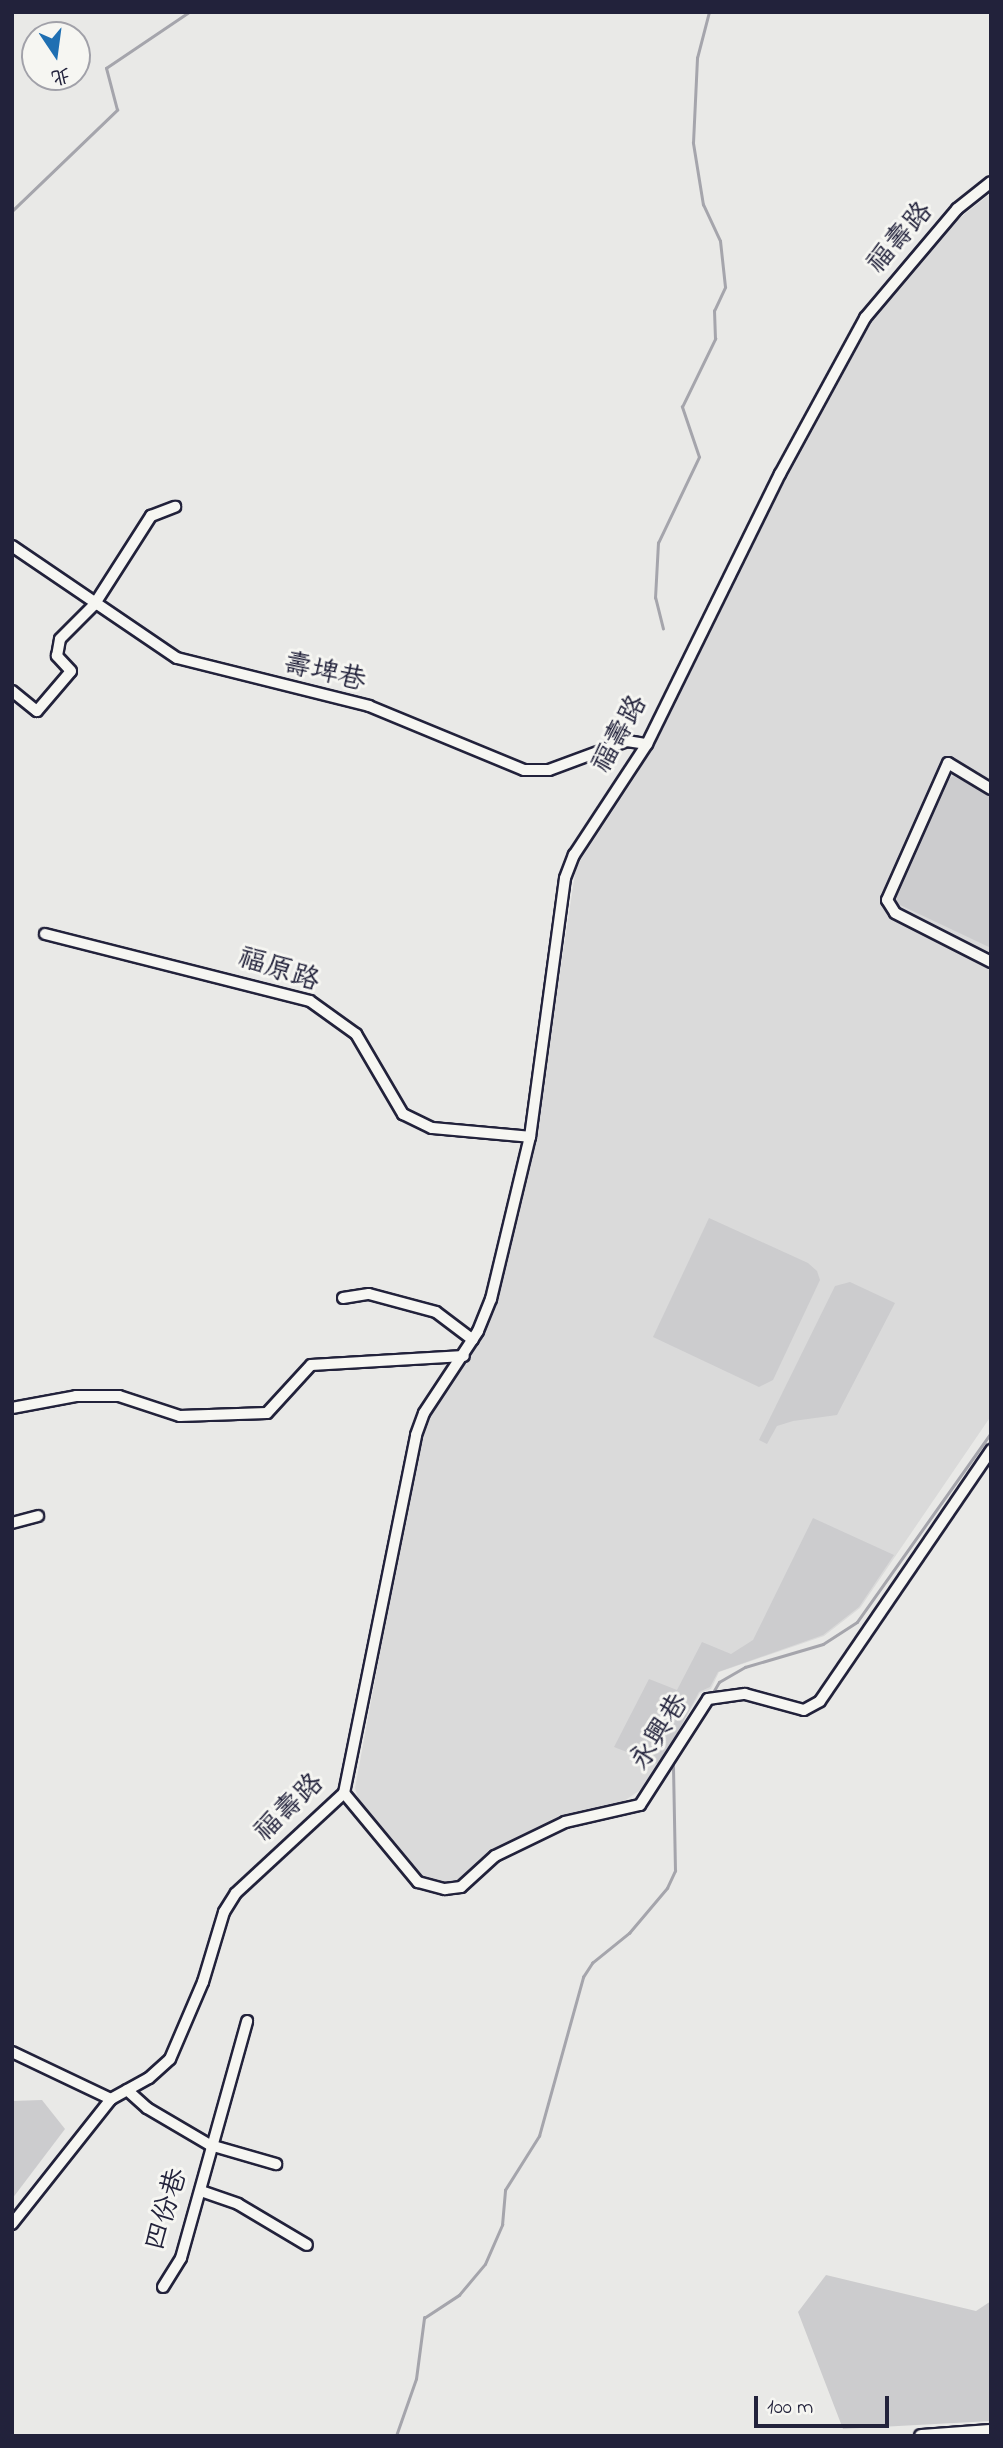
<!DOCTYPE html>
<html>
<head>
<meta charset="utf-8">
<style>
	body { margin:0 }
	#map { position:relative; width:1003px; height:2448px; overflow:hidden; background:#e9e9e7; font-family:"Indie Flower","LXGW WenKai TC",sans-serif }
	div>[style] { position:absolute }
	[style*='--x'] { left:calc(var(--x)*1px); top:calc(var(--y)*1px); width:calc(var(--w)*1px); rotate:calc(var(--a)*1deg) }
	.built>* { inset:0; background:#dadada }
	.green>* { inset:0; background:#ccccce }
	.stream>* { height:2.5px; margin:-1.25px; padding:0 1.25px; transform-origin:1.25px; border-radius:1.25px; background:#a5a5ac }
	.roads { filter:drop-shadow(2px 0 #22223b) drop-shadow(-2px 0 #22223b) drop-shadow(0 2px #22223b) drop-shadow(0 -2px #22223b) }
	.minor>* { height:10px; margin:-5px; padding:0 5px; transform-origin:5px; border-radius:5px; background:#f6f6f2 }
	.major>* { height:12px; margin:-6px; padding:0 6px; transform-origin:6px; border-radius:6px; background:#f6f6f2 }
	span { translate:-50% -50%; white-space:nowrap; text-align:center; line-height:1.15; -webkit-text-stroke:6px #f6f6f2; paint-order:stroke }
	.street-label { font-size:28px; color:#22223b }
	.frame { position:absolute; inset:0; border:14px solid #22223b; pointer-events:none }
	.north { position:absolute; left:21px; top:21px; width:70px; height:70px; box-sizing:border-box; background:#f6f6f2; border:2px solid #a1a1a9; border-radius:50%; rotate:167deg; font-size:19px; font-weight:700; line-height:28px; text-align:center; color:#22223b }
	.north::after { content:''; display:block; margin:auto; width:24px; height:32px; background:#1f6fb2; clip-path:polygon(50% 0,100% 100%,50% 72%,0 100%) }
	.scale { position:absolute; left:754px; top:2396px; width:135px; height:32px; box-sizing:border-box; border:4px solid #22223b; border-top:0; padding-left:9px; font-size:21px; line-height:24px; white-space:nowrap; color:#22223b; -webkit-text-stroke:5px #f6f6f2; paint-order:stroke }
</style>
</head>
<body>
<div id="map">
	<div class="built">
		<div style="clip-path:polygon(991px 193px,991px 1416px,860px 1608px,824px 1636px,719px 1672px,711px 1689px,700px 1693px,648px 1785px,615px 1807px,571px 1816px,459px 1883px,423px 1882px,361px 1808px,355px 1788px,421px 1431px,477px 1342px,498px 1298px,536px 1129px,576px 867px,637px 774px,727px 589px,873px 319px,951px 225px)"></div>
	</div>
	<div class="green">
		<div style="clip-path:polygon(953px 776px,991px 795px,991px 948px,898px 904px,894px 892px,943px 783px)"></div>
		<div style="clip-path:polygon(709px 1218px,808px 1263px,817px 1271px,820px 1280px,773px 1380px,759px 1387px,653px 1337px)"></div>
		<div style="clip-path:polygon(850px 1282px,895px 1303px,837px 1415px,793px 1421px,777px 1426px,767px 1444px,759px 1440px,835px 1286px)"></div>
		<div style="clip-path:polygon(813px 1518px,894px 1555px,859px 1607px,823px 1635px,718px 1672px,710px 1687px,699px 1692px,660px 1765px,614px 1747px,649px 1679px,677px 1690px,702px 1642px,731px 1654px,753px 1640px)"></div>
		<div style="clip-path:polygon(42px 2100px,65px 2129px,12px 2199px,12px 2101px)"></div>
		<div style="clip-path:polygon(826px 2275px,976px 2311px,991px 2301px,991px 2421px,843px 2429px,798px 2312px)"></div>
	</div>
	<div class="stream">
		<div style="--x:12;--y:211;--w:146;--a:-43.9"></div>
		<div style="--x:117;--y:110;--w:43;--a:-104.7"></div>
		<div style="--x:106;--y:68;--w:100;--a:-34"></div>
		<div style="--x:663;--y:629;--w:32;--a:-104"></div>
		<div style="--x:655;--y:598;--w:55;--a:-86.9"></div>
		<div style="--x:658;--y:543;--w:95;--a:-64.5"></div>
		<div style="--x:699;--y:457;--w:53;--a:-108.8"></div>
		<div style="--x:682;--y:407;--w:76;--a:-64.1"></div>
		<div style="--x:715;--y:339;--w:28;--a:-92"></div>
		<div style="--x:714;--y:311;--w:26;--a:-65"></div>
		<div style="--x:725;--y:287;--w:46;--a:-96.2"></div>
		<div style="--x:720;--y:241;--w:40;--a:-115"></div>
		<div style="--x:703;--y:205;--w:63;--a:-99.2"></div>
		<div style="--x:693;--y:143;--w:85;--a:-87.3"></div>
		<div style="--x:697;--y:58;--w:48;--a:-75.4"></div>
		<div style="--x:711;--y:1696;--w:16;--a:-60"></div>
		<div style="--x:719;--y:1682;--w:30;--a:-30"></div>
		<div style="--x:745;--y:1667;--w:81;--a:-16.4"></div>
		<div style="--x:823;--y:1644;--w:40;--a:-32.9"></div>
		<div style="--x:857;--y:1622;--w:232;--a:-54.7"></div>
		<div style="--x:396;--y:2436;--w:60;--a:-70.7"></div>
		<div style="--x:416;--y:2379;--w:62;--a:-82.5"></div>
		<div style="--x:424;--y:2318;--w:42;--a:-33.3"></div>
		<div style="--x:459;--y:2295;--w:40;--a:-50"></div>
		<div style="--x:485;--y:2264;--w:43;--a:-66.4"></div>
		<div style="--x:502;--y:2225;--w:35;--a:-85"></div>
		<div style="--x:505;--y:2190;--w:64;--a:-57.8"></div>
		<div style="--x:539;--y:2136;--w:165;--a:-74.5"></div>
		<div style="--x:583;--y:1977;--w:17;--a:-57"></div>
		<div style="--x:592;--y:1963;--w:48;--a:-39"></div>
		<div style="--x:629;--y:1933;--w:59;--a:-49.8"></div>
		<div style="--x:667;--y:1888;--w:19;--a:-65"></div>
		<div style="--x:675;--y:1871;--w:109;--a:-91.1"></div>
	</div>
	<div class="roads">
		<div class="minor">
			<div style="--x:12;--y:546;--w:199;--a:34.2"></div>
			<div style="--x:177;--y:658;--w:198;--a:14"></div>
			<div style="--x:369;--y:706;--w:168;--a:22.4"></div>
			<div style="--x:524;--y:770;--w:25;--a:0"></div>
			<div style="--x:549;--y:770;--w:83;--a:-20.4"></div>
			<div style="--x:627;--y:741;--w:20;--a:9"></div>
			<div style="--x:12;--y:691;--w:32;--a:39"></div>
			<div style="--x:37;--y:711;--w:52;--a:-49.6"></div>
			<div style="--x:71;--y:671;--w:21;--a:-133"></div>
			<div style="--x:57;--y:656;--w:17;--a:-80"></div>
			<div style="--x:60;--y:639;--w:48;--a:-45"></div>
			<div style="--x:94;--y:605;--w:106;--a:-57.4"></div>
			<div style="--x:151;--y:516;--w:26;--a:-21"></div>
			<div style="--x:991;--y:789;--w:50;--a:-148.8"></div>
			<div style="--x:948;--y:763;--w:150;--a:114"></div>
			<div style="--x:887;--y:900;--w:15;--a:58"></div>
			<div style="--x:895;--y:913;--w:108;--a:27"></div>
			<div style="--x:45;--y:934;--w:273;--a:14.2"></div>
			<div style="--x:310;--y:1001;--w:57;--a:35.7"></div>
			<div style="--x:356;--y:1034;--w:93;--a:59.6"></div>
			<div style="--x:403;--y:1114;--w:32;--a:26"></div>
			<div style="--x:432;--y:1128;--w:98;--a:5.2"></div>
			<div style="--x:343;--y:1298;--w:26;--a:-9"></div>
			<div style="--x:369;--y:1294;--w:69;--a:15"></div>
			<div style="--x:436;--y:1312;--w:46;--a:37.1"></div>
			<div style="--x:12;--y:1408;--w:65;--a:-10.6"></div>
			<div style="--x:76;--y:1396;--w:43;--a:0"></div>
			<div style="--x:119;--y:1396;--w:64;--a:18.2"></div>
			<div style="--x:180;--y:1416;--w:87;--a:-2"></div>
			<div style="--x:267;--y:1413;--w:65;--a:-47.5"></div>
			<div style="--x:311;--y:1365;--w:153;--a:-3.4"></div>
			<div style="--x:12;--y:1523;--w:27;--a:-15"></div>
			<div style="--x:344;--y:1793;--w:116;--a:50.3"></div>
			<div style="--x:418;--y:1882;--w:28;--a:15"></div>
			<div style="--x:445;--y:1889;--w:16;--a:-7"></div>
			<div style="--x:461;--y:1887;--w:46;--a:-42.4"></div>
			<div style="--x:495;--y:1856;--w:78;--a:-25.9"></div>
			<div style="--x:565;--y:1822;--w:77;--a:-12.8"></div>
			<div style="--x:640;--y:1805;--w:126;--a:-57.3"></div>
			<div style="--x:708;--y:1699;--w:37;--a:-8"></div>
			<div style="--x:745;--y:1694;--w:61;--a:15.2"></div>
			<div style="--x:804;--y:1710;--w:18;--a:-29"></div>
			<div style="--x:820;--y:1701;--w:304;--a:-55.7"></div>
			<div style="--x:12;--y:2052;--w:110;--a:25.4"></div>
			<div style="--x:127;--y:2090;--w:27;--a:42"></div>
			<div style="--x:147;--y:2108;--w:73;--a:30.4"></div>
			<div style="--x:210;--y:2145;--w:69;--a:16.1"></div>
			<div style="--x:201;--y:2191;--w:39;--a:19"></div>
			<div style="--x:238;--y:2204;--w:80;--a:30.7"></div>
			<div style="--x:12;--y:2224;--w:159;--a:-51.6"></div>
			<div style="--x:111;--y:2099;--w:43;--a:-28.9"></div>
			<div style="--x:149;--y:2078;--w:28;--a:-42"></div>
			<div style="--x:170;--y:2059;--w:84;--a:-66.8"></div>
			<div style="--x:203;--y:1982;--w:73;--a:-73.3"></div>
			<div style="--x:224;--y:1912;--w:22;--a:-58"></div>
			<div style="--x:236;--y:1893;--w:147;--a:-42.8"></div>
			<div style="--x:344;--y:1793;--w:365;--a:-78.6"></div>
			<div style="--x:416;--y:1435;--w:23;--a:-70"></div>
			<div style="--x:424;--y:1413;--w:98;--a:-56.6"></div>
			<div style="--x:478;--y:1331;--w:35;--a:-68"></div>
			<div style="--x:491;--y:1299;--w:167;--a:-76.5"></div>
			<div style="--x:530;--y:1137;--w:261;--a:-82.3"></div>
			<div style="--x:565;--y:878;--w:25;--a:-69"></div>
			<div style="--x:574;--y:855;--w:133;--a:-56.7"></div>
			<div style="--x:647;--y:744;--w:301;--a:-63.8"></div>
			<div style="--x:780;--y:474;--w:178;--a:-61.4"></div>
			<div style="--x:865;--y:318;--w:143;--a:-49.8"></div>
			<div style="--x:957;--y:209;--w:43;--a:-38.5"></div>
			<div style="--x:163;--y:2287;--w:34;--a:-58"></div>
			<div style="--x:181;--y:2258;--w:246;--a:-74.4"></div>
		</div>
		<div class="major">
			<div style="--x:921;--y:2436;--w:70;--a:-4.1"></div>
		</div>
	</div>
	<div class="street-label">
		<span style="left:901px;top:239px;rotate:-49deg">福壽路</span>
		<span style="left:324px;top:674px;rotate:13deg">壽埤巷</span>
		<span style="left:621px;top:735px;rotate:-61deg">福壽路</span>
		<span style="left:278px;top:971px;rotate:18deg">福原路</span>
		<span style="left:661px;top:1733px;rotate:-58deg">永興巷</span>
		<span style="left:290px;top:1809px;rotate:-44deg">福壽路</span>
		<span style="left:168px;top:2210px;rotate:-73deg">四份巷</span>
	</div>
	<div class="frame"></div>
	<div class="north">北</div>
	<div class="scale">100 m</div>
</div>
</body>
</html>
